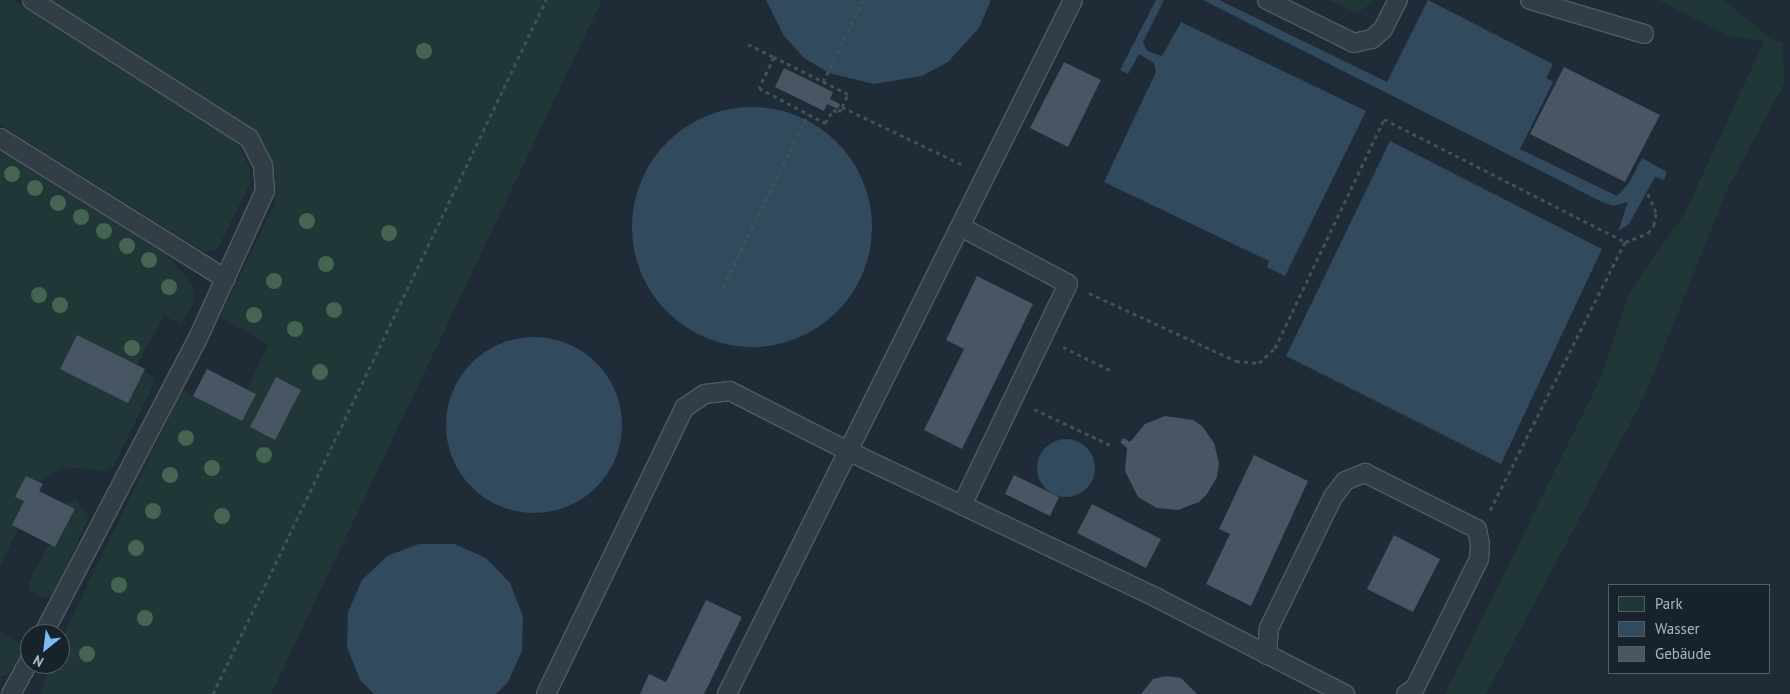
<!DOCTYPE html>
<html>
<head>
<meta charset="utf-8">
<style>
	body { margin:0 }
	#map { position:relative; width:1790px; height:694px; overflow:hidden; background:#1f2b36; font-family:"PT Sans",sans-serif }
	div>[style] { position:absolute }
	[style*='--x'] { left:calc(var(--x)*1px); top:calc(var(--y)*1px); width:calc(var(--w)*1px); rotate:calc(var(--a)*1deg) }
	.green>* { inset:0; background:#213737 }
	.water>* { inset:0; background:#324a5e }
	.round { border-radius:50% }
	.building>* { inset:0; background:#475662 }
	.path>* { height:3px; margin-top:-1.5px; transform-origin:0; background:repeating-linear-gradient(90deg,#3e5353 0 4px,transparent 0 8px) }
	.roads { filter:drop-shadow(1px 0 #505b65) drop-shadow(-1px 0 #505b65) drop-shadow(0 1px #505b65) drop-shadow(0 -1px #505b65) }
	.lane>* { height:18px; margin:-9px; padding:0 9px; transform-origin:9px; border-radius:9px; background:#323d46 }
	.trees>* { width:16px; height:16px; margin:-8px; border-radius:50%; background:#456452 }
	span { translate:-50% -50%; white-space:nowrap; text-align:center; line-height:1.15; -webkit-text-stroke:4px #18222b; paint-order:stroke }
	.legend { position:absolute; left:1608px; top:584px; width:162px; height:90px; box-sizing:border-box; background:#18222b; border:1px solid #535e68; margin:0; padding:6px 9px; list-style:none; font-size:15px; color:#acb8c4 }
	.legend li { display:flex; align-items:center; gap:10px; height:25px }
	.legend b { width:25px; border:1px solid #535e68 }
	.north { position:absolute; left:20px; top:624px; width:50px; height:50px; box-sizing:border-box; background:#18222b; border:1px solid #535e68; border-radius:50%; rotate:209deg; font-size:14px; font-weight:700; line-height:20px; text-align:center; color:#acb8c4 }
	.north::after { content:''; display:block; margin:auto; width:18px; height:22px; background:#7dbbf8; clip-path:polygon(50% 0,100% 100%,50% 72%,0 100%) }
</style>
</head>
<body>
<div id="map">
	<div class="green">
		<div style="clip-path:polygon(0 0,13px 0,230px 136px,240px 147px,250px 169px,250px 183px,217px 250px,204px 252px,0 125px)"></div>
		<div style="clip-path:polygon(47px 0,602px 0,271px 694px,41px 694px,50px 664px,60px 664px,60px 642px,182px 390px,241px 421px,255px 395px,247px 389px,268px 344px,220px 317px,275px 203px,269px 154px,259px 138px,243px 123px)"></div>
		<div style="clip-path:polygon(1329px 0,1376px 0,1357px 13px)"></div>
		<div style="clip-path:polygon(1659px 0,1724px 0,1772px 40px,1782px 43px,1785px 82px,1727px 190px,1644px 397px,1486px 694px,1445px 694px,1600px 379px,1630px 291px,1685px 213px,1764px 41px,1728px 36px)"></div>
		<div style="clip-path:polygon(0 149px,166px 254px,192px 284px,194px 301px,181px 324px,164px 316px,136px 366px,156px 379px,113px 467px,106px 471px,64px 467px,39px 482px,26px 476px,16px 497px,24px 501px,12px 525px,18px 529px,0 566px)"></div>
		<div style="clip-path:polygon(76px 499px,89px 517px,54px 593px,46px 598px,39px 596px,30px 591px,28px 583px,49px 544px,56px 547px,75px 509px,65px 503px)"></div>
		<div style="clip-path:polygon(0 632px,25px 646px,24px 655px,9px 673px,0 677px)"></div>
	</div>
	<div class="water">
		<div style="clip-path:polygon(766px 0,991px 0,979px 28px,948px 62px,922px 76px,874px 84px,829px 73px,804px 58px,784px 36px)"></div>
		<div style="clip-path:polygon(1156px 0,1164px 0,1143px 42px,1147px 51px,1162px 56px,1181px 22px,1366px 111px,1285px 276px,1267px 267px,1269px 261px,1104px 182px,1156px 72px,1154px 63px,1139px 54px,1128px 74px,1120px 70px)"></div>
		<div style="clip-path:polygon(1203px 0,1219px 0,1387px 82px,1428px 0,1553px 64px,1546px 78px,1553px 82px,1520px 149px,1617px 196px,1629px 183px,1642px 158px,1667px 172px,1664px 180px,1655px 177px,1629px 224px,1618px 231px,1628px 202px,1613px 206px,1602px 202px)"></div>
		<div class="round" style="left:632px;top:107px;width:240px;height:240px"></div>
		<div style="clip-path:polygon(1390px 141px,1602px 249px,1501px 464px,1286px 356px)"></div>
		<div class="round" style="left:446px;top:337px;width:176px;height:176px"></div>
		<div class="round" style="left:1037px;top:439px;width:58px;height:58px"></div>
		<div style="clip-path:polygon(419px 544px,454px 544px,486px 558px,510px 583px,523px 616px,522px 651px,508px 682px,496px 694px,374px 694px,360px 680px,347px 647px,348px 612px,362px 580px,387px 556px)"></div>
	</div>
	<div class="building">
		<div style="clip-path:polygon(1064px 62px,1101px 80px,1068px 147px,1030px 128px)"></div>
		<div style="clip-path:polygon(1564px 67px,1660px 115px,1625px 182px,1530px 134px)"></div>
		<div style="clip-path:polygon(784px 68px,833px 92px,830px 99px,840px 104px,838px 109px,827px 104px,824px 111px,775px 87px)"></div>
		<div style="clip-path:polygon(977px 276px,1033px 304px,962px 449px,924px 430px,964px 349px,946px 340px)"></div>
		<div style="clip-path:polygon(77px 335px,145px 369px,128px 403px,60px 369px)"></div>
		<div style="clip-path:polygon(207px 369px,256px 394px,242px 421px,193px 396px)"></div>
		<div style="clip-path:polygon(276px 377px,301px 390px,275px 440px,250px 427px)"></div>
		<div style="clip-path:polygon(1165px 416px,1193px 420px,1202px 426px,1214px 443px,1219px 463px,1217px 477px,1207px 494px,1199px 502px,1178px 510px,1157px 508px,1138px 497px,1125px 471px,1127px 448px,1120px 442px,1124px 438px,1130px 442px,1145px 424px)"></div>
		<div style="clip-path:polygon(1254px 455px,1308px 481px,1251px 606px,1206px 584px,1230px 534px,1219px 529px)"></div>
		<div style="clip-path:polygon(1014px 475px,1059px 497px,1050px 516px,1005px 494px)"></div>
		<div style="clip-path:polygon(26px 476px,43px 484px,39px 491px,75px 509px,55px 547px,12px 525px,24px 501px,15px 497px)"></div>
		<div style="clip-path:polygon(1092px 504px,1161px 539px,1146px 568px,1077px 533px)"></div>
		<div style="clip-path:polygon(1394px 535px,1440px 559px,1413px 612px,1367px 589px)"></div>
		<div style="clip-path:polygon(706px 600px,742px 617px,704px 694px,640px 694px,649px 674px,666px 682px)"></div>
		<div style="clip-path:polygon(1166px 676px,1181px 678px,1197px 694px,1141px 694px,1153px 679px)"></div>
	</div>
	<div class="path">
		<div style="--x:748;--y:44;--w:29;--a:27"></div>
		<div style="--x:823;--y:82;--w:91;--a:-64"></div>
		<div style="--x:842;--y:107;--w:14;--a:-65"></div>
		<div style="--x:848;--y:94;--w:83;--a:-153.4"></div>
		<div style="--x:774;--y:57;--w:34;--a:116"></div>
		<div style="--x:759;--y:88;--w:75;--a:27.9"></div>
		<div style="--x:825;--y:123;--w:15;--a:-58"></div>
		<div style="--x:833;--y:110;--w:6;--a:18"></div>
		<div style="--x:839;--y:112;--w:6;--a:-59"></div>
		<div style="--x:842;--y:107;--w:136;--a:25.6"></div>
		<div style="--x:1625;--y:242;--w:25;--a:-21"></div>
		<div style="--x:1648;--y:233;--w:10;--a:-53"></div>
		<div style="--x:1654;--y:225;--w:13;--a:-81"></div>
		<div style="--x:1656;--y:212;--w:20;--a:-114"></div>
		<div style="--x:723;--y:287;--w:193;--a:-63.8"></div>
		<div style="--x:1089;--y:293;--w:162;--a:24.8"></div>
		<div style="--x:1236;--y:361;--w:23;--a:5"></div>
		<div style="--x:1259;--y:363;--w:22;--a:-43"></div>
		<div style="--x:1275;--y:348;--w:254;--a:-64.5"></div>
		<div style="--x:1384;--y:119;--w:271;--a:27"></div>
		<div style="--x:1625;--y:242;--w:301;--a:116.7"></div>
		<div style="--x:1063;--y:347;--w:55;--a:26.1"></div>
		<div style="--x:1034;--y:409;--w:84;--a:25.3"></div>
		<div style="--x:213;--y:694;--w:770;--a:-64.37"></div>
	</div>
	<div class="roads">
		<div class="lane">
			<div style="--x:32;--y:0;--w:257;--a:32.5"></div>
			<div style="--x:249;--y:138;--w:30;--a:63"></div>
			<div style="--x:263;--y:165;--w:26;--a:86"></div>
			<div style="--x:265;--y:191;--w:164;--a:114.5"></div>
			<div style="--x:197;--y:340;--w:332;--a:117.6"></div>
			<div style="--x:1267;--y:0;--w:97;--a:26.3"></div>
			<div style="--x:1354;--y:43;--w:18;--a:-13"></div>
			<div style="--x:1372;--y:39;--w:15;--a:-42"></div>
			<div style="--x:1383;--y:29;--w:33;--a:-63"></div>
			<div style="--x:1530;--y:0;--w:119;--a:16.6"></div>
			<div style="--x:0;--y:138;--w:266;--a:32"></div>
			<div style="--x:961;--y:227;--w:121;--a:28"></div>
			<div style="--x:1068;--y:284;--w:245;--a:115.6"></div>
			<div style="--x:1267;--y:655;--w:27;--a:-86"></div>
			<div style="--x:1269;--y:628;--w:146;--a:-64"></div>
			<div style="--x:1333;--y:497;--w:20;--a:-53"></div>
			<div style="--x:1345;--y:481;--w:22;--a:-22"></div>
			<div style="--x:1365;--y:473;--w:125;--a:26.6"></div>
			<div style="--x:1477;--y:529;--w:16;--a:79"></div>
			<div style="--x:1480;--y:545;--w:14;--a:94"></div>
			<div style="--x:1479;--y:559;--w:144;--a:116.4"></div>
			<div style="--x:1415;--y:688;--w:11;--a:146"></div>
			<div style="--x:11;--y:694;--w:39;--a:-61"></div>
			<div style="--x:546;--y:694;--w:318;--a:-64.2"></div>
			<div style="--x:684;--y:408;--w:25;--a:-34"></div>
			<div style="--x:705;--y:394;--w:25;--a:-7"></div>
			<div style="--x:730;--y:391;--w:132;--a:27"></div>
			<div style="--x:848;--y:451;--w:344;--a:25.4"></div>
			<div style="--x:1159;--y:599;--w:209;--a:27.1"></div>
			<div style="--x:727;--y:694;--w:775;--a:-63.5"></div>
		</div>
	</div>
	<div class="trees">
		<div style="left:424px;top:51px"></div>
		<div style="left:12px;top:174px"></div>
		<div style="left:35px;top:188px"></div>
		<div style="left:58px;top:203px"></div>
		<div style="left:81px;top:217px"></div>
		<div style="left:307px;top:221px"></div>
		<div style="left:104px;top:231px"></div>
		<div style="left:389px;top:233px"></div>
		<div style="left:127px;top:246px"></div>
		<div style="left:149px;top:260px"></div>
		<div style="left:326px;top:264px"></div>
		<div style="left:274px;top:281px"></div>
		<div style="left:169px;top:287px"></div>
		<div style="left:39px;top:295px"></div>
		<div style="left:60px;top:305px"></div>
		<div style="left:334px;top:310px"></div>
		<div style="left:254px;top:315px"></div>
		<div style="left:295px;top:329px"></div>
		<div style="left:132px;top:348px"></div>
		<div style="left:320px;top:372px"></div>
		<div style="left:186px;top:438px"></div>
		<div style="left:264px;top:455px"></div>
		<div style="left:212px;top:468px"></div>
		<div style="left:170px;top:475px"></div>
		<div style="left:153px;top:511px"></div>
		<div style="left:222px;top:516px"></div>
		<div style="left:136px;top:548px"></div>
		<div style="left:119px;top:585px"></div>
		<div style="left:145px;top:618px"></div>
		<div style="left:87px;top:654px"></div>
	</div>
	<ul class="legend">
	<li><b style="height:14px;background:#213737"></b>Park</li>
	<li><b style="height:14px;background:#324a5e"></b>Wasser</li>
	<li><b style="height:14px;background:#475662"></b>Gebäude</li>
	</ul>
	<div class="north">N</div>
</div>
</body>
</html>
